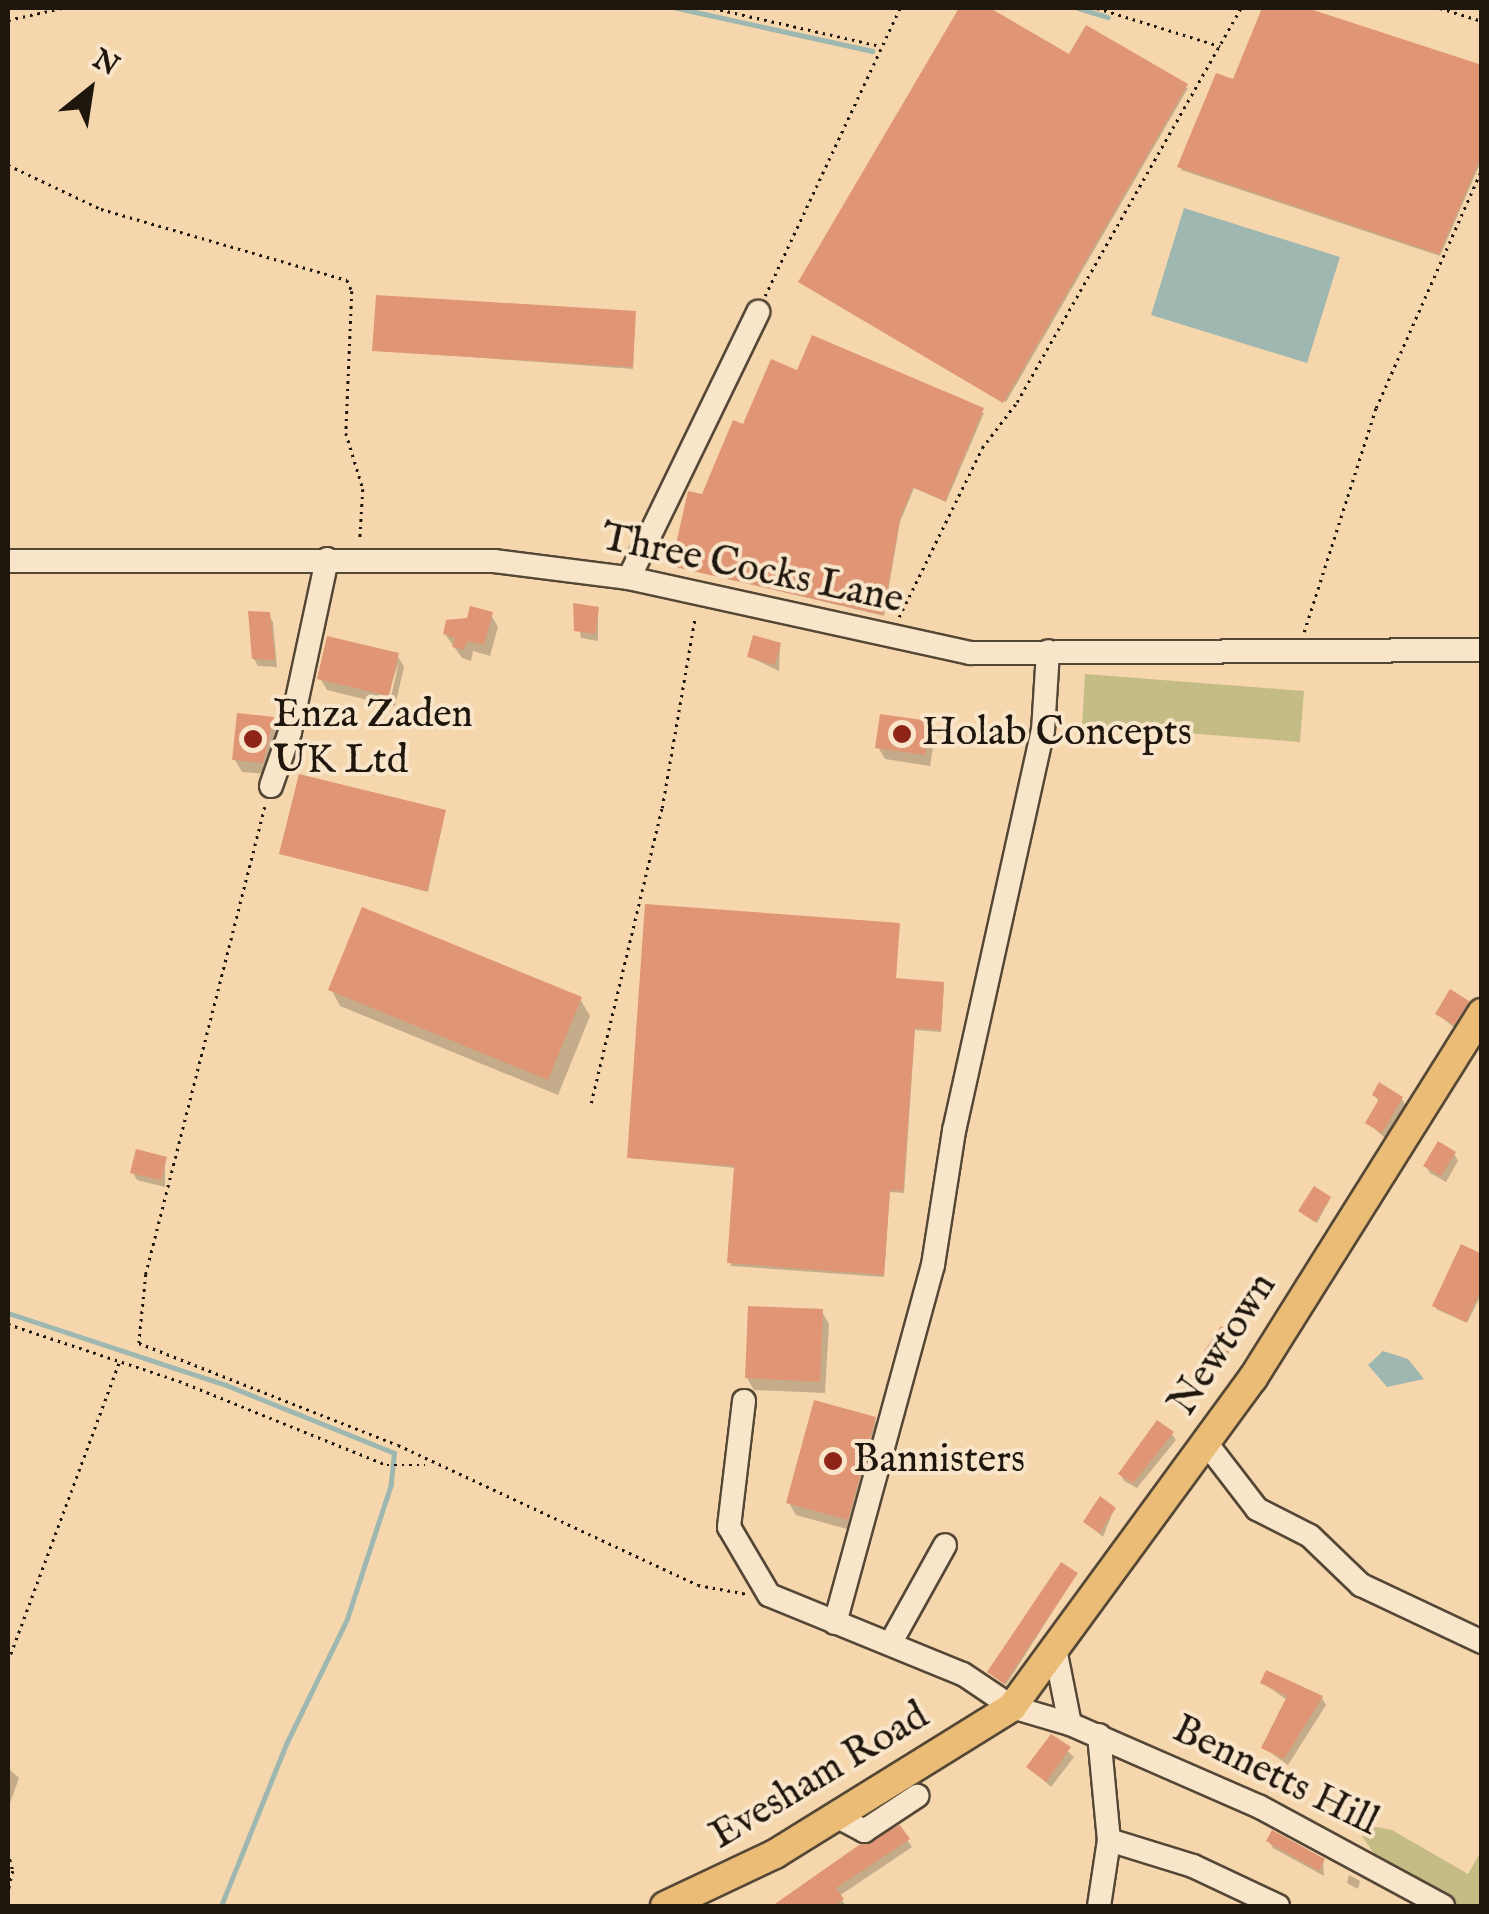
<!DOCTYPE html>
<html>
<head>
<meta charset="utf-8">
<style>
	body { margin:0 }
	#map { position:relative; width:1489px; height:1914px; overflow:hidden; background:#f6d7ad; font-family:"IM FELL English",serif }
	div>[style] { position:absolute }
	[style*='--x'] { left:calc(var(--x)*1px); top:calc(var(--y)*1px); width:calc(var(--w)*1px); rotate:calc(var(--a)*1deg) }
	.green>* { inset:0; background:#c4bc84 }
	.water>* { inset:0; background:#9eb8b1 }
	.shadow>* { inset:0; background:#0003 }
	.stream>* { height:5px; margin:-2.5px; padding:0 2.5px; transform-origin:2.5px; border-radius:2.5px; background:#9eb8b1 }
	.building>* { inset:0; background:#e09674 }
	.path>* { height:2.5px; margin-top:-1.25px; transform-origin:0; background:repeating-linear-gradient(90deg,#1f170e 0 2.5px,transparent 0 7.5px) }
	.roads { filter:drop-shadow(2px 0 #554736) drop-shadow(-2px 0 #554736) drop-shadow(0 2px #554736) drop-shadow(0 -2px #554736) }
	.minor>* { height:22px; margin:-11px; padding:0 11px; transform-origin:11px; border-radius:11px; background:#f9e5ca }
	.major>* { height:28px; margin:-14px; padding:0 14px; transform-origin:14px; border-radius:14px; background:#ebbc76 }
	.dots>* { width:28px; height:28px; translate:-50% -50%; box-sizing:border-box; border:5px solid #f9e5ca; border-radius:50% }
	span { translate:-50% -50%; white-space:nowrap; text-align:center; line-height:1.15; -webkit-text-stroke:8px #f9e5ca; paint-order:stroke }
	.street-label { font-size:40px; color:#1f170e }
	.poi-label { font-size:40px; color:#1f170e }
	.left { translate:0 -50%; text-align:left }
	.frame { position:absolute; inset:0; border:10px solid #1f170e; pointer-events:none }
	.north { position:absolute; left:40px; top:40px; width:100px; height:100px; -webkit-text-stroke:8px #f9e5ca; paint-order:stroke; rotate:30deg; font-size:28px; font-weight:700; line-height:40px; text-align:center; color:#1f170e }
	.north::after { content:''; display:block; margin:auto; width:35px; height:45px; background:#1f170e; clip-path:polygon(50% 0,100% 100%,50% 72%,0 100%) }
</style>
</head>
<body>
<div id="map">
	<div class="green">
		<div style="clip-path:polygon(1085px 674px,1304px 691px,1300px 742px,1082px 725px)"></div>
		<div style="clip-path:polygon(1371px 1826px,1392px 1830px,1468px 1874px,1481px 1851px,1481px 1906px,1449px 1906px,1373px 1852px,1362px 1836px)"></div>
	</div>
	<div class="water">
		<div style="clip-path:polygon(1184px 208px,1340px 257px,1307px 363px,1151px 315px)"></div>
		<div style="clip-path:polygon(1383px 1351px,1408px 1359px,1424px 1379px,1387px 1387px,1368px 1365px)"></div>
	</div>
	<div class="shadow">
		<div style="clip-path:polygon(962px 8px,985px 8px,1070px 58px,1188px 88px,1006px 402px,801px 281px)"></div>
		<div style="clip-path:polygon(1265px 8px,1299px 8px,1482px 68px,1482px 159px,1440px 256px,1181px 170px,1235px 82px)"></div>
		<div style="clip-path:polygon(635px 313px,633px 369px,375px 350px)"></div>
		<div style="clip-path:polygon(798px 374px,984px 413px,946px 502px,914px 488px,900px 522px,884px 616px,674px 566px,745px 427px)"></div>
		<div style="clip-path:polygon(575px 606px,598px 609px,598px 641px,581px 638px)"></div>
		<div style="clip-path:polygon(268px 614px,273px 622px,277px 667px,258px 666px,254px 659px)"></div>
		<div style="clip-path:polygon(491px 615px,498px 627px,490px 656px,473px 651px,471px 661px,462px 658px,445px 634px)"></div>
		<div style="clip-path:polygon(780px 645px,779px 671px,750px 657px)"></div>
		<div style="clip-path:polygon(397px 655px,404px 667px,395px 706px,389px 705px,399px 662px,384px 704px,327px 690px,320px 678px)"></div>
		<div style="clip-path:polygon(272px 719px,279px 731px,269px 774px,242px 772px,235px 760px)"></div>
		<div style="clip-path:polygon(928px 723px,935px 735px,930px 766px,885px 759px,878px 747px)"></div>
		<div style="clip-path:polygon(445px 812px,428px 892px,282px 854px)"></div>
		<div style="clip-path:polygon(898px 926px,896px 981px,944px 987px,941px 1032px,915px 1030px,904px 1193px,890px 1192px,884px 1277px,731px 1266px,736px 1168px,630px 1158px)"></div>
		<div style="clip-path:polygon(331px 989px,580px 999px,590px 1016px,558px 1095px,340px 1006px)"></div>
		<div style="clip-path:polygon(1467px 1002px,1471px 1010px,1458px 1031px,1438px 1014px)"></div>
		<div style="clip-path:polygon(1374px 1095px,1402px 1099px,1406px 1106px,1386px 1139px,1368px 1123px,1380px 1103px)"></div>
		<div style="clip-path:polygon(1454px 1153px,1458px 1161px,1446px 1182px,1430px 1173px,1426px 1166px)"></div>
		<div style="clip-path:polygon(165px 1159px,165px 1187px,137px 1180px,133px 1173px)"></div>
		<div style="clip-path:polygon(1330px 1199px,1317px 1223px,1303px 1214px)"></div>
		<div style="clip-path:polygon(1482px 1257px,1482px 1293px,1467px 1323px,1436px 1309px)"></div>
		<div style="clip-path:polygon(822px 1312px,829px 1324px,825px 1393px,754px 1390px,747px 1378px)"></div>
		<div style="clip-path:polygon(1236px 1339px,1223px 1363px,1209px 1354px)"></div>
		<div style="clip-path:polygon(874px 1419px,881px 1431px,854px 1531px,796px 1515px,789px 1503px)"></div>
		<div style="clip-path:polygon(1172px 1434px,1176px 1440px,1137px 1488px,1124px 1481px,1121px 1475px)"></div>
		<div style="clip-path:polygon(1114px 1509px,1103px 1537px,1086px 1522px)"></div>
		<div style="clip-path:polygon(1076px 1575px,1006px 1685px,992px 1675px)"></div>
		<div style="clip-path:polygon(1263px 1683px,1322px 1698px,1326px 1705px,1288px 1765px,1264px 1748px,1287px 1700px)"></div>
		<div style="clip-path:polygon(1052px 1737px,1074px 1757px,1051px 1787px,1029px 1767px)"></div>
		<div style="clip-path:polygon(8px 1768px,19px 1778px,8px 1809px)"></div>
		<div style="clip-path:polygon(899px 1828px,912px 1847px,839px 1896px,846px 1906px,776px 1906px,860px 1847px)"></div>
		<div style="clip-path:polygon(1269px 1841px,1323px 1861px,1324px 1876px,1273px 1848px)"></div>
		<div style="clip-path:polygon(1349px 1875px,1360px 1881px,1358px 1889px,1347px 1883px)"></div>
	</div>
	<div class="stream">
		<div style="--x:677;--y:8;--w:200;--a:12.4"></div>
		<div style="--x:1078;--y:8;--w:31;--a:17"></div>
		<div style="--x:8;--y:1313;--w:230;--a:18.3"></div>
		<div style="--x:226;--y:1385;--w:181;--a:22"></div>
		<div style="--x:394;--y:1453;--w:31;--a:96"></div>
		<div style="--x:391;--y:1484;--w:142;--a:108.1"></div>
		<div style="--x:347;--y:1619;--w:139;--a:116"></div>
		<div style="--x:286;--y:1744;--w:175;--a:111.9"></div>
	</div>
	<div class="building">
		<div style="clip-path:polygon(959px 8px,990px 8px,1069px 54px,1086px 25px,1188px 84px,1003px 403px,798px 282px)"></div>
		<div style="clip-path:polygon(1262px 8px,1307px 8px,1482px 65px,1482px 155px,1439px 254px,1177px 167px,1216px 73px,1233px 79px)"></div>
		<div style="clip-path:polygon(376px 295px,636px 311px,633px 367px,372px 351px)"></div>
		<div style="clip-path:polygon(812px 335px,984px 408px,945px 501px,913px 487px,900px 518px,883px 615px,671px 566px,688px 491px,702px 494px,733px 420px,743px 424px,771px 359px,797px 370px)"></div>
		<div style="clip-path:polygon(573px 603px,599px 607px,595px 634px,574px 631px)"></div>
		<div style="clip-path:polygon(470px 606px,493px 612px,484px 645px,467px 641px,464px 650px,452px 647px,455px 638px,443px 634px,446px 620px,467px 618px)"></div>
		<div style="clip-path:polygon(248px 611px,270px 612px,275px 660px,252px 659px)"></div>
		<div style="clip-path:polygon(753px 635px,781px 643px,775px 665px,747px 657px)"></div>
		<div style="clip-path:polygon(327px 636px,399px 653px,389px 696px,317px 679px)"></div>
		<div style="clip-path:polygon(237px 713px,274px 717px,263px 763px,232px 760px)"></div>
		<div style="clip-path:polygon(880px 714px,930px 721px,925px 755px,875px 748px)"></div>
		<div style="clip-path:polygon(299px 774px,446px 810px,427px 891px,279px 854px)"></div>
		<div style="clip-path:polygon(645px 904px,900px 923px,896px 978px,944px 982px,941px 1030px,915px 1028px,903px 1191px,890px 1190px,884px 1275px,727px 1263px,734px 1166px,627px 1158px)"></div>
		<div style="clip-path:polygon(362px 907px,582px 997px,548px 1080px,328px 990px)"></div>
		<div style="clip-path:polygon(1450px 989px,1469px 1001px,1454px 1025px,1435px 1014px)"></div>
		<div style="clip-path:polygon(1379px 1082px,1403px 1097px,1382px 1133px,1365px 1123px,1379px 1099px,1372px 1095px)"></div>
		<div style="clip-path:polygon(1438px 1141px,1456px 1152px,1441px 1176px,1423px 1166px)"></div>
		<div style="clip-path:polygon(136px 1149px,167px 1157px,161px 1180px,130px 1173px)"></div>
		<div style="clip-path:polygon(1314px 1186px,1331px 1197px,1315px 1222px,1298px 1211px)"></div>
		<div style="clip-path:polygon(1461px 1244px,1482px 1254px,1482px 1288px,1466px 1322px,1432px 1306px)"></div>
		<div style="clip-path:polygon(748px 1306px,823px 1309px,820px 1382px,745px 1378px)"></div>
		<div style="clip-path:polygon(1221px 1326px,1238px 1337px,1221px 1362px,1204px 1351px)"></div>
		<div style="clip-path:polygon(814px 1400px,876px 1417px,848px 1520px,786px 1503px)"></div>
		<div style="clip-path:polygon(1157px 1420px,1174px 1432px,1133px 1483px,1118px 1474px)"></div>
		<div style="clip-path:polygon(1100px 1496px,1116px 1508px,1099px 1533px,1083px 1522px)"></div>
		<div style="clip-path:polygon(1061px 1562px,1078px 1573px,1004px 1684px,987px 1672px)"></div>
		<div style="clip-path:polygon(1266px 1670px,1323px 1696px,1284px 1759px,1261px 1748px,1287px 1696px,1260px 1683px)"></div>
		<div style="clip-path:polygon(1051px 1734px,1071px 1747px,1046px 1782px,1026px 1767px)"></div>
		<div style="clip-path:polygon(900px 1825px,910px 1839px,836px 1888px,844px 1899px,835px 1906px,772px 1906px,859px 1845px)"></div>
		<div style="clip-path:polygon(1272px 1830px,1325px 1859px,1319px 1871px,1266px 1841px)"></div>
	</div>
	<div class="path">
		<div style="--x:713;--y:8;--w:171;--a:12.8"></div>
		<div style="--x:1097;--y:8;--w:129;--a:17.2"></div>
		<div style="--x:1440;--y:8;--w:44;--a:17.2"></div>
		<div style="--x:8;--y:20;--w:55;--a:-12.5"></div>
		<div style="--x:8;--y:165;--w:103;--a:25.3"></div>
		<div style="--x:101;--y:209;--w:256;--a:16.1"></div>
		<div style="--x:347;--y:280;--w:12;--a:66"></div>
		<div style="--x:352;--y:291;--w:142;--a:92.4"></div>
		<div style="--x:346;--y:433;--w:59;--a:73.1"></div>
		<div style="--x:363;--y:489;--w:51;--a:93.4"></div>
		<div style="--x:765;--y:296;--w:318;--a:-64.9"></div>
		<div style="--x:899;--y:617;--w:188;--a:-63.8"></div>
		<div style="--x:982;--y:448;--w:58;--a:-52.7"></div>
		<div style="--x:1017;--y:402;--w:453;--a:-60.4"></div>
		<div style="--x:1304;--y:632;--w:235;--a:-72.2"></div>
		<div style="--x:1376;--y:408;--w:261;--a:-66.1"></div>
		<div style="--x:265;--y:807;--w:482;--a:104.3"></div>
		<div style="--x:146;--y:1274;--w:69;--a:95.8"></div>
		<div style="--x:139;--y:1343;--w:278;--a:21.5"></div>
		<div style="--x:398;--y:1445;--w:331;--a:25"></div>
		<div style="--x:698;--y:1585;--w:50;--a:10.4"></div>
		<div style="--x:591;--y:1103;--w:303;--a:-76.5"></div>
		<div style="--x:662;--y:808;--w:195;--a:-80.2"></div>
		<div style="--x:8;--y:1324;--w:180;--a:18.4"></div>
		<div style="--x:179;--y:1381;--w:224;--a:22"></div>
		<div style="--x:387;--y:1465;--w:38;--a:0"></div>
		<div style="--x:8;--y:1661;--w:319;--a:-69.6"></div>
		<div style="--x:8;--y:1852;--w:20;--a:75"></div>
		<div style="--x:13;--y:1871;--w:23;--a:103"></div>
	</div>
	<div class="roads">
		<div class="minor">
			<div style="--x:8;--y:561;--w:486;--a:0"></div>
			<div style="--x:494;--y:561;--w:136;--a:7.2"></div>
			<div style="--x:629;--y:578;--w:349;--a:12.4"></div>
			<div style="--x:970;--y:653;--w:512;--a:-0.34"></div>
			<div style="--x:629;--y:578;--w:296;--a:-64.1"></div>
			<div style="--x:271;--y:786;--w:57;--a:-70.6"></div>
			<div style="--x:290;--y:732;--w:177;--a:-77.9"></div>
			<div style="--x:744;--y:1401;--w:127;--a:96.8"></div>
			<div style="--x:729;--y:1527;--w:79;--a:59.5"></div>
			<div style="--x:769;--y:1595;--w:209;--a:22.2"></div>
			<div style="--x:963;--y:1674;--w:59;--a:34"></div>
			<div style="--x:1012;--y:1707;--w:60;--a:16.3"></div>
			<div style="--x:1207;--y:1444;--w:82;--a:52.4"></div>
			<div style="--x:1257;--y:1509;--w:59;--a:27"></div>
			<div style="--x:1310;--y:1536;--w:71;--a:43.9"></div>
			<div style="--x:1361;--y:1585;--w:134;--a:25.2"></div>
			<div style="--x:835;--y:1623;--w:371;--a:-74.7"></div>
			<div style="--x:933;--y:1265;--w:136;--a:-81.1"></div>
			<div style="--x:954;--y:1131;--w:410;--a:-77.5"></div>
			<div style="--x:1043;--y:731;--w:80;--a:-86.4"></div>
			<div style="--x:890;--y:1644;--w:113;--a:-60.9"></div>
			<div style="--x:1056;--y:1654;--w:71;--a:78.7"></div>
			<div style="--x:1070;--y:1724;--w:207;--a:23.6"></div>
			<div style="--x:1260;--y:1807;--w:208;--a:28.4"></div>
			<div style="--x:1099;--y:1735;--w:105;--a:84.6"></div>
			<div style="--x:1109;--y:1840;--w:67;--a:98.6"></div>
			<div style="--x:838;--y:1817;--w:30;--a:28"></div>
			<div style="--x:864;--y:1831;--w:64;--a:-33.4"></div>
			<div style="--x:1109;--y:1840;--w:88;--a:17.2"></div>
			<div style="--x:1193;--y:1866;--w:94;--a:25.2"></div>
		</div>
		<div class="major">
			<div style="--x:665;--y:1906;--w:122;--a:-25.3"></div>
			<div style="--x:775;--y:1854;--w:279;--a:-31.8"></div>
			<div style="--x:1012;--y:1707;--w:408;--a:-53.8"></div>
			<div style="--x:1253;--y:1378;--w:431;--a:-57.9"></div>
		</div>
	</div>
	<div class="dots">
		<div style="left:902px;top:734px;background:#8f2418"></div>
		<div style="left:253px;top:739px;background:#8f2418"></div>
		<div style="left:833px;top:1461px;background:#8f2418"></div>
	</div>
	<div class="street-label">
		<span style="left:752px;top:570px;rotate:12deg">Three Cocks Lane</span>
		<span style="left:1224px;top:1345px;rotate:-57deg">Newtown</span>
		<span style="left:820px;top:1777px;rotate:-31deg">Evesham Road</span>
		<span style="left:1275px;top:1777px;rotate:26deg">Bennetts Hill</span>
	</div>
	<div class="poi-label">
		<span class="left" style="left:273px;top:739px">Enza Zaden<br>UK Ltd</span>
		<span class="left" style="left:922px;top:734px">Holab Concepts</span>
		<span class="left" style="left:853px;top:1461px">Bannisters</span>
	</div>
	<div class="frame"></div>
	<div class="north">N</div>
</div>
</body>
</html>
